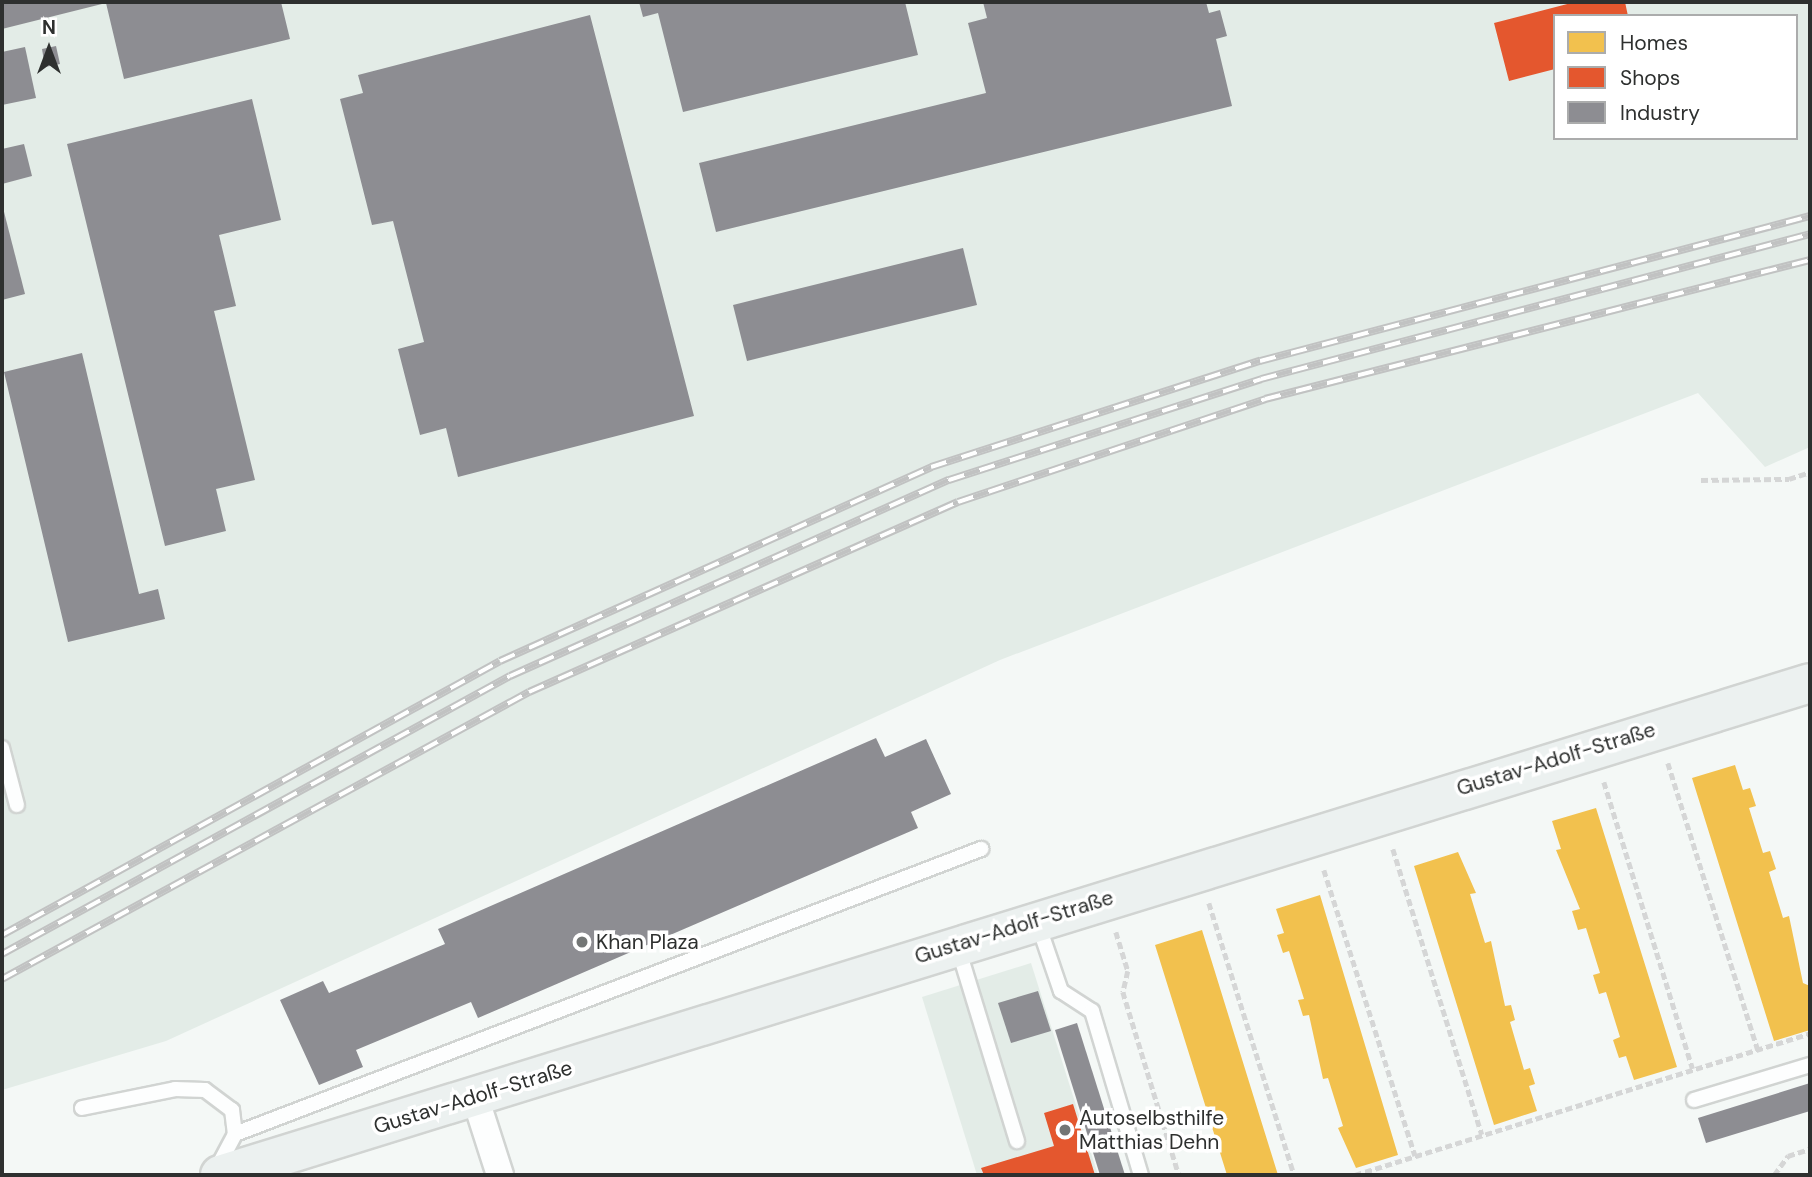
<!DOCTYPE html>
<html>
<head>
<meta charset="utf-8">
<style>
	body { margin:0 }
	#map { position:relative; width:1812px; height:1177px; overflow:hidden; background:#f4f8f6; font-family:"DM Sans",sans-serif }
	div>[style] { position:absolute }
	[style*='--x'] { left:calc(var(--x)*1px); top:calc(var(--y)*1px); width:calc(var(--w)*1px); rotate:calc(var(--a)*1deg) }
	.built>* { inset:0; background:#e3ece7 }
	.homes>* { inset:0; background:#f2c14e }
	.shops>* { inset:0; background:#e4572e }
	.industry>* { inset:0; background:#8d8d92 }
	.path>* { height:4.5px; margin-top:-2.25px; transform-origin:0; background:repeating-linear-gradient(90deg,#d5d6d6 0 7px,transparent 0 10.5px) }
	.roads { filter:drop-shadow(2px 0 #d1d4d2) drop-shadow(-2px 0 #d1d4d2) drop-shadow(0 2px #d1d4d2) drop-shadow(0 -2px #d1d4d2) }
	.lane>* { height:14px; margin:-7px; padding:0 7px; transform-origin:7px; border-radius:7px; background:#fdfefe }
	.street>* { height:26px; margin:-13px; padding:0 13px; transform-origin:13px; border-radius:13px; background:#fdfefe }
	.secondary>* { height:38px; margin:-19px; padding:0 19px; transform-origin:19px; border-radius:19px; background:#ecf1f0 }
	.rail>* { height:8px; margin-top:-4px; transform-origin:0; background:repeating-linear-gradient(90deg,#fff 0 16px,#c1c2c2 0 32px); box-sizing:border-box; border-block:2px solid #c1c2c2 }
	.dots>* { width:19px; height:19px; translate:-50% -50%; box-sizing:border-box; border:4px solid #fff; border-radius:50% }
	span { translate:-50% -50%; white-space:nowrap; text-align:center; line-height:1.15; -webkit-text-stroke:7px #fff; paint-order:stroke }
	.street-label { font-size:21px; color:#2e302f }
	.poi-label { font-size:21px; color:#2e302f }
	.left { translate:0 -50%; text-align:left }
	.frame { position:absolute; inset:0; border:4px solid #2e302f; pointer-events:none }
	.legend { position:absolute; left:1553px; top:14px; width:245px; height:126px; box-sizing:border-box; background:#fff; border:2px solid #abacac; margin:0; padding:9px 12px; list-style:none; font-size:21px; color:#2e302f }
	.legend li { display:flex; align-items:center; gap:14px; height:35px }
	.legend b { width:35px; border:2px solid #abacac }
	.north { position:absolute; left:14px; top:14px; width:70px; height:70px; -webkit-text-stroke:5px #fff; paint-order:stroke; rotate:0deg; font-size:19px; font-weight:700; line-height:28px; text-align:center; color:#2e302f }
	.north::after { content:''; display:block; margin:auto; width:24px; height:32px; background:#2e302f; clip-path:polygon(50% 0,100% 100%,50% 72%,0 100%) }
</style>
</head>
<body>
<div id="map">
	<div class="built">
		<div style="clip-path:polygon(evenodd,2px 2px,1810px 2px,1810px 447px,1765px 467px,1698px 393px,1000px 660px,166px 1041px,2px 1090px,2px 2px,1555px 16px,1796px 16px,1796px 138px,1555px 138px,1555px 16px)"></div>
		<div style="clip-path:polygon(1031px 963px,1098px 1175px,977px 1175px,922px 997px)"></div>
	</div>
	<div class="homes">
		<div style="clip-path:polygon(1735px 765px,1743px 790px,1750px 788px,1756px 806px,1749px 808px,1763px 853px,1770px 851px,1776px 869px,1769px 872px,1783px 918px,1789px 916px,1803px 983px,1810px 986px,1810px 1030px,1774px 1041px,1692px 778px)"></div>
		<div style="clip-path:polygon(1596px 808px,1677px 1067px,1634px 1080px,1626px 1056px,1619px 1058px,1613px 1040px,1620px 1037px,1606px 992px,1599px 994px,1593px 975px,1600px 973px,1586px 928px,1578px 930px,1572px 911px,1580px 909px,1556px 850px,1561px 849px,1552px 821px)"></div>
		<div style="clip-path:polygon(1458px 852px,1476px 893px,1470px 894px,1485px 943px,1491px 941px,1505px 1006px,1511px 1005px,1515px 1020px,1510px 1022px,1524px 1070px,1530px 1068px,1535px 1084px,1529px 1086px,1537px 1111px,1494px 1125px,1414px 866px)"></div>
		<div style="clip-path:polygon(1320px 895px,1398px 1155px,1356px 1168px,1338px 1128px,1343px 1126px,1328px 1078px,1323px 1079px,1309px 1015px,1303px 1016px,1298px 1000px,1304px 999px,1289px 951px,1283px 953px,1277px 935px,1284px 933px,1276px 909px)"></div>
		<div style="clip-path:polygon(1202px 930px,1259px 1114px,1278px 1175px,1227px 1175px,1155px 945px)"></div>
	</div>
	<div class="shops">
		<div style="clip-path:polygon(1575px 2px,1625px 2px,1628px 16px,1555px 16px,1555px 69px,1509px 81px,1494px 23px)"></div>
		<div style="clip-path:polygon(1073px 1104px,1095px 1175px,984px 1175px,981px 1168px,1054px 1146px,1044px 1113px)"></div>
	</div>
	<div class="industry">
		<div style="clip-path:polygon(2px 2px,281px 2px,290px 39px,124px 79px,106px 3px,2px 29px)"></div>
		<div style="clip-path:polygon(639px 2px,905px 2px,918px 55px,683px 112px,658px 13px,643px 17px)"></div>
		<div style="clip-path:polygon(983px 2px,1206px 2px,1209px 13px,1220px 10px,1227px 36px,1216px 39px,1232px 106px,716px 232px,699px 163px,986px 93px,968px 23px,987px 18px)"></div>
		<div style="clip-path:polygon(590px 15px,694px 416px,458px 477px,446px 428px,420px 435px,398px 349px,424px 342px,393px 221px,372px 225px,340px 99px,363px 93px,358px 75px)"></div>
		<div style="clip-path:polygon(56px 46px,60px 64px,45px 67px,42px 49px)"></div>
		<div style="clip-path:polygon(25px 47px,36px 98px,2px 105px,2px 52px)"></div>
		<div style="clip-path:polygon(252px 99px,281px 220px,219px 235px,236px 306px,214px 311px,255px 480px,216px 489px,226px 531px,165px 546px,67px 144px)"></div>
		<div style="clip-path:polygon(24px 144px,32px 176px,2px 184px,2px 149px)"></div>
		<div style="clip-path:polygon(2px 204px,25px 294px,2px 300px)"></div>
		<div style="clip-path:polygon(963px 248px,977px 305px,747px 361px,733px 305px)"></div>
		<div style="clip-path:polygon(82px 353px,139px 594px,158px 589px,165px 619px,68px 642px,4px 372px)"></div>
		<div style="clip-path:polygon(876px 738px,885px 757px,926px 739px,951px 794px,911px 812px,918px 828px,478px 1018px,471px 1002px,356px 1050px,363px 1067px,319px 1085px,280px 1000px,323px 981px,329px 993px,445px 944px,438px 929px)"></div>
		<div style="clip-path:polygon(1038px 991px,1051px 1031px,1011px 1043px,998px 1003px)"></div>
		<div style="clip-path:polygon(1077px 1023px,1125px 1175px,1100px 1175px,1055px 1030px)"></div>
		<div style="clip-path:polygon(1810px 1083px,1810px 1111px,1706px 1143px,1698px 1118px)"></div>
	</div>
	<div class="path">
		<div style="--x:1701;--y:480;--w:88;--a:-0.7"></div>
		<div style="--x:1789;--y:479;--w:22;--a:-18"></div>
		<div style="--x:1668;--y:763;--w:301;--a:72.6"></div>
		<div style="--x:1604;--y:782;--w:300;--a:72.8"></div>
		<div style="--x:1393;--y:849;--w:299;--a:72.7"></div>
		<div style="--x:1324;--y:870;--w:300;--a:72.3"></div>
		<div style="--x:1209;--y:903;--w:285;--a:72.6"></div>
		<div style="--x:1116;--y:932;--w:41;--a:72.9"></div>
		<div style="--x:1128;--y:971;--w:22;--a:103"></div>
		<div style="--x:1123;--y:992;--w:191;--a:73"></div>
		<div style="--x:1355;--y:1175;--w:477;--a:-17.3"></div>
		<div style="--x:1774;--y:1175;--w:24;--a:-54"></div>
		<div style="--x:1788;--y:1156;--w:23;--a:-18"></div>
	</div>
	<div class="roads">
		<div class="lane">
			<div style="--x:2;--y:748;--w:59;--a:75.3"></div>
			<div style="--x:1038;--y:924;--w:71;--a:71.1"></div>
			<div style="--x:1061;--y:991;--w:37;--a:33"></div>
			<div style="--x:1092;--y:1011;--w:171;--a:73.4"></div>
			<div style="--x:958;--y:948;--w:202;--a:73"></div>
			<div style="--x:1694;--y:1100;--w:121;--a:-16.8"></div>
			<div style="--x:82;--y:1108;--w:95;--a:-11.5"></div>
			<div style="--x:175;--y:1089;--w:30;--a:2"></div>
			<div style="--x:205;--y:1090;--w:34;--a:37"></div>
			<div style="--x:232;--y:1110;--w:24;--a:83"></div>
			<div style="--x:217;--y:1168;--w:38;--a:-62"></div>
			<div style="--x:235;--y:1134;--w:799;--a:-20.91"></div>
		</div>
		<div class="street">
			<div style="--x:475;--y:1097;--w:82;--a:72.2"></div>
		</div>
		<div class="secondary">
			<div style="--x:220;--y:1175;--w:1664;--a:-17.19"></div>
		</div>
	</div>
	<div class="rail">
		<div style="--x:2;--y:935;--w:568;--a:-28.82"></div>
		<div style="--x:500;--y:661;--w:473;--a:-24.2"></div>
		<div style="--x:931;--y:467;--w:346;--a:-17.9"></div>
		<div style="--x:1260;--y:361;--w:569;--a:-14.77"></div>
		<div style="--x:2;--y:954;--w:579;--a:-28.69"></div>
		<div style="--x:510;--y:676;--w:481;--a:-24.1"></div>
		<div style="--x:949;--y:480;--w:328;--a:-17.9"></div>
		<div style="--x:1261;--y:379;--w:568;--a:-14.79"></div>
		<div style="--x:2;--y:979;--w:600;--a:-28.57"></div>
		<div style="--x:529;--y:692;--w:469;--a:-23.9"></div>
		<div style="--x:958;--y:502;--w:324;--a:-18.5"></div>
		<div style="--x:1265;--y:399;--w:562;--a:-14.31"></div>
	</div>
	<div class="dots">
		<div style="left:582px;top:942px;background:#737675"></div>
		<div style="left:1065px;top:1130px;background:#737675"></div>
	</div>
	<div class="street-label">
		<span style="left:1556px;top:759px;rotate:-17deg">Gustav-Adolf-Straße</span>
		<span style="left:1014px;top:927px;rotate:-17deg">Gustav-Adolf-Straße</span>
		<span style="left:473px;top:1097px;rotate:-17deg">Gustav-Adolf-Straße</span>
	</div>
	<div class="poi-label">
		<span class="left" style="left:596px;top:942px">Khan Plaza</span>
		<span class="left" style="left:1079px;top:1130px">Autoselbsthilfe<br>Matthias Dehn</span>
	</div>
	<div class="frame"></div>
	<ul class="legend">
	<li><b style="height:19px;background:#f2c14e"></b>Homes</li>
	<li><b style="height:19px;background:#e4572e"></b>Shops</li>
	<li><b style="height:19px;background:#8d8d92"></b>Industry</li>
	</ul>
	<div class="north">N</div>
</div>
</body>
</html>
